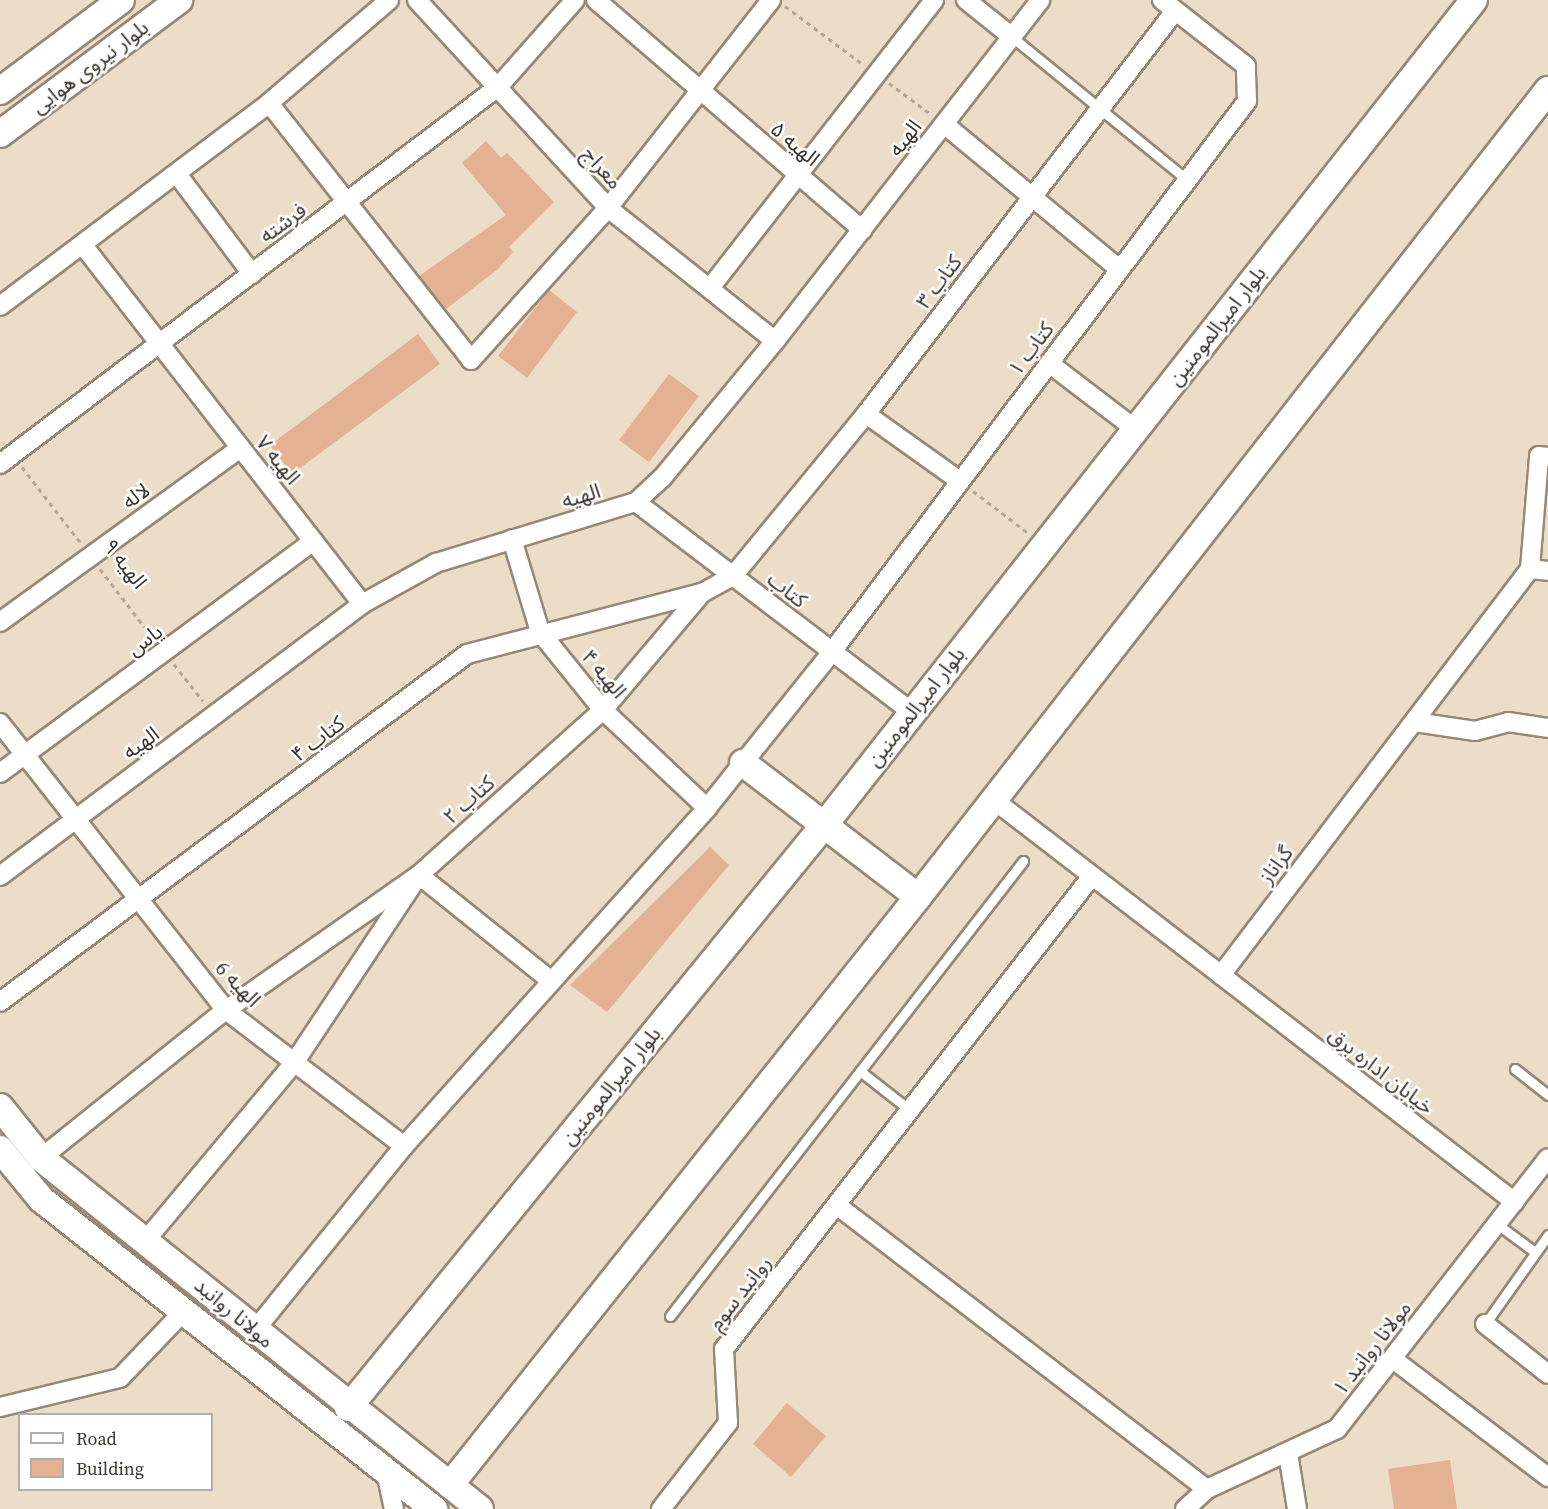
<!DOCTYPE html>
<html>
<head>
<meta charset="utf-8">
<style>
	body { margin:0 }
	#map { position:relative; width:1548px; height:1509px; overflow:hidden; background:#ecddc9; font-family:"Source Serif 4","Noto Sans Arabic",serif }
	div>[style] { position:absolute }
	[style*='--x'] { left:calc(var(--x)*1px); top:calc(var(--y)*1px); width:calc(var(--w)*1px); rotate:calc(var(--a)*1deg) }
	.building>* { inset:0; background:#e4b193 }
	.path>* { height:3px; margin-top:-1.5px; transform-origin:0; background:repeating-linear-gradient(90deg,#b3a797 0 4.5px,transparent 0 9px) }
	.roads { filter:drop-shadow(2px 0 #968875) drop-shadow(-2px 0 #968875) drop-shadow(0 2px #968875) drop-shadow(0 -2px #968875) }
	.lane>* { height:9px; margin:-4.5px; padding:0 4.5px; transform-origin:4.5px; border-radius:4.5px; background:#fff }
	.street>* { height:18px; margin:-9px; padding:0 9px; transform-origin:9px; border-radius:9px; background:#fff }
	.secondary>* { height:26px; margin:-13px; padding:0 13px; transform-origin:13px; border-radius:13px; background:#fff }
	span { translate:-50% -50%; white-space:nowrap; text-align:center; line-height:1.15; -webkit-text-stroke:5px #fff; paint-order:stroke }
	.street-label { font-size:21px; color:#39332b }
	.legend { position:absolute; left:18px; top:1413px; width:195px; height:78px; box-sizing:border-box; background:#fff; border:2px solid #b0adaa; margin:0; padding:8px 10px; list-style:none; font-size:18px; color:#39332b }
	.legend li { display:flex; align-items:center; gap:12px; height:30px }
	.legend b { width:30px; border:2px solid #b0adaa }
</style>
</head>
<body>
<div id="map">
	<div class="building">
		<div style="clip-path:polygon(486px 141px,501px 158px,507px 153px,554px 202px,509px 247px,513px 252px,497px 270px,446px 309px,419px 276px,506px 215px,462px 163px)"></div>
		<div style="clip-path:polygon(549px 290px,577px 312px,527px 378px,498px 356px)"></div>
		<div style="clip-path:polygon(418px 334px,440px 364px,292px 474px,270px 445px)"></div>
		<div style="clip-path:polygon(669px 374px,699px 396px,649px 462px,619px 440px)"></div>
		<div style="clip-path:polygon(710px 847px,729px 865px,607px 1012px,570px 985px)"></div>
		<div style="clip-path:polygon(787px 1403px,826px 1436px,791px 1477px,753px 1444px)"></div>
		<div style="clip-path:polygon(1450px 1460px,1457px 1509px,1394px 1509px,1388px 1469px)"></div>
	</div>
	<div class="path">
		<div style="--x:785;--y:6;--w:99;--a:36.8"></div>
		<div style="--x:889;--y:83;--w:54;--a:36.7"></div>
		<div style="--x:22;--y:467;--w:95;--a:52.3"></div>
		<div style="--x:973;--y:491;--w:68;--a:37.2"></div>
		<div style="--x:100;--y:569;--w:87;--a:52.5"></div>
		<div style="--x:174;--y:664;--w:47;--a:51.9"></div>
	</div>
	<div class="roads">
		<div class="lane">
			<div style="--x:1012;--y:37;--w:225;--a:39.2"></div>
			<div style="--x:1515;--y:1069;--w:42;--a:38.2"></div>
			<div style="--x:860;--y:1071;--w:65;--a:38.1"></div>
			<div style="--x:1497;--y:1224;--w:47;--a:36.4"></div>
			<div style="--x:670;--y:1316;--w:576;--a:-52.19"></div>
			<div style="--x:1485;--y:1324;--w:109;--a:-54.7"></div>
		</div>
		<div class="street">
			<div style="--x:417;--y:0;--w:282;--a:47.4"></div>
			<div style="--x:608;--y:208;--w:213;--a:38.5"></div>
			<div style="--x:596;--y:0;--w:352;--a:40.8"></div>
			<div style="--x:966;--y:0;--w:59;--a:38.8"></div>
			<div style="--x:269;--y:103;--w:327;--a:51.8"></div>
			<div style="--x:471;--y:360;--w:205;--a:-48"></div>
			<div style="--x:608;--y:208;--w:264;--a:-51.9"></div>
			<div style="--x:944;--y:124;--w:227;--a:39.6"></div>
			<div style="--x:177;--y:174;--w:125;--a:53.1"></div>
			<div style="--x:82;--y:244;--w:456;--a:52.1"></div>
			<div style="--x:710;--y:288;--w:365;--a:-52.1"></div>
			<div style="--x:0;--y:306;--w:337;--a:-37"></div>
			<div style="--x:269;--y:103;--w:158;--a:-40.6"></div>
			<div style="--x:1049;--y:363;--w:108;--a:37.5"></div>
			<div style="--x:866;--y:414;--w:115;--a:35.5"></div>
			<div style="--x:0;--y:464;--w:625;--a:-37.13"></div>
			<div style="--x:498;--y:87;--w:116;--a:-48.5"></div>
			<div style="--x:636;--y:502;--w:347;--a:37.3"></div>
			<div style="--x:512;--y:539;--w:97;--a:73.2"></div>
			<div style="--x:540;--y:632;--w:100;--a:51.1"></div>
			<div style="--x:603;--y:710;--w:143;--a:43.3"></div>
			<div style="--x:1530;--y:569;--w:113;--a:-85.4"></div>
			<div style="--x:1539;--y:456;--w:9;--a:6"></div>
			<div style="--x:0;--y:622;--w:296;--a:-35.9"></div>
			<div style="--x:1415;--y:722;--w:61;--a:8.5"></div>
			<div style="--x:1475;--y:731;--w:34;--a:-15"></div>
			<div style="--x:1508;--y:722;--w:40;--a:8.5"></div>
			<div style="--x:0;--y:723;--w:365;--a:51.8"></div>
			<div style="--x:226;--y:1010;--w:224;--a:37.4"></div>
			<div style="--x:0;--y:773;--w:390;--a:-36.5"></div>
			<div style="--x:994;--y:800;--w:287;--a:37.6"></div>
			<div style="--x:1221;--y:975;--w:510;--a:-52.73"></div>
			<div style="--x:1530;--y:569;--w:18;--a:6"></div>
			<div style="--x:0;--y:876;--w:453;--a:-36.9"></div>
			<div style="--x:362;--y:604;--w:85;--a:-29"></div>
			<div style="--x:436;--y:563;--w:209;--a:-17"></div>
			<div style="--x:636;--y:502;--w:35;--a:-43"></div>
			<div style="--x:662;--y:478;--w:178;--a:-50.5"></div>
			<div style="--x:775;--y:341;--w:432;--a:-52.1"></div>
			<div style="--x:1221;--y:975;--w:371;--a:37.7"></div>
			<div style="--x:0;--y:1002;--w:582;--a:-36.69"></div>
			<div style="--x:467;--y:654;--w:243;--a:-14.6"></div>
			<div style="--x:702;--y:593;--w:35;--a:-29"></div>
			<div style="--x:733;--y:576;--w:210;--a:-50.6"></div>
			<div style="--x:866;--y:414;--w:508;--a:-52.52"></div>
			<div style="--x:41;--y:1158;--w:237;--a:-38.7"></div>
			<div style="--x:226;--y:1010;--w:236;--a:-35"></div>
			<div style="--x:419;--y:875;--w:168;--a:38.7"></div>
			<div style="--x:838;--y:1206;--w:465;--a:37.5"></div>
			<div style="--x:146;--y:1240;--w:231;--a:-50.1"></div>
			<div style="--x:294;--y:1063;--w:226;--a:-56.4"></div>
			<div style="--x:419;--y:875;--w:247;--a:-41.9"></div>
			<div style="--x:603;--y:710;--w:153;--a:-49.8"></div>
			<div style="--x:1485;--y:1324;--w:80;--a:38.4"></div>
			<div style="--x:255;--y:1330;--w:237;--a:-51"></div>
			<div style="--x:404;--y:1146;--w:454;--a:-48.1"></div>
			<div style="--x:707;--y:808;--w:198;--a:-51.3"></div>
			<div style="--x:831;--y:653;--w:691;--a:-53"></div>
			<div style="--x:1247;--y:101;--w:35;--a:-92"></div>
			<div style="--x:1246;--y:66;--w:107;--a:-141.8"></div>
			<div style="--x:1393;--y:1359;--w:195;--a:37.3"></div>
			<div style="--x:0;--y:1407;--w:123;--a:-13.6"></div>
			<div style="--x:120;--y:1378;--w:95;--a:-46.3"></div>
			<div style="--x:1288;--y:1453;--w:57;--a:80.9"></div>
			<div style="--x:386;--y:1472;--w:38;--a:78"></div>
			<div style="--x:661;--y:1509;--w:109;--a:-52.1"></div>
			<div style="--x:728;--y:1423;--w:74;--a:-93.1"></div>
			<div style="--x:724;--y:1349;--w:599;--a:-52.12"></div>
			<div style="--x:1185;--y:1509;--w:30;--a:-42"></div>
			<div style="--x:1207;--y:1489;--w:143;--a:-24.8"></div>
			<div style="--x:1337;--y:1429;--w:343;--a:-52.1"></div>
		</div>
		<div class="secondary">
			<div style="--x:0;--y:91;--w:151;--a:-36.9"></div>
			<div style="--x:0;--y:134;--w:224;--a:-36.8"></div>
			<div style="--x:743;--y:763;--w:220;--a:37.4"></div>
			<div style="--x:0;--y:1107;--w:65;--a:51.2"></div>
			<div style="--x:41;--y:1158;--w:562;--a:38.64"></div>
			<div style="--x:0;--y:1149;--w:65;--a:50.6"></div>
			<div style="--x:41;--y:1199;--w:501;--a:38.27"></div>
			<div style="--x:348;--y:1408;--w:754;--a:-50.76"></div>
			<div style="--x:825;--y:824;--w:1049;--a:-51.78"></div>
			<div style="--x:450;--y:1485;--w:752;--a:-51.48"></div>
			<div style="--x:918;--y:897;--w:1024;--a:-52.02"></div>
		</div>
	</div>
	<div class="street-label">
		<span style="left:90px;top:67px;rotate:-37deg">بلوار نیروی هوایی</span>
		<span style="left:905px;top:138px;rotate:-52deg">الهیه</span>
		<span style="left:795px;top:144px;rotate:40deg">الهیه ۵</span>
		<span style="left:602px;top:168px;rotate:48deg">معراج</span>
		<span style="left:283px;top:223px;rotate:-36deg">فرشته</span>
		<span style="left:939px;top:282px;rotate:-53deg">کتاب ۳</span>
		<span style="left:1217px;top:326px;rotate:-52deg">بلوار امیرالمومنین</span>
		<span style="left:1031px;top:349px;rotate:-53deg">کتاب ۱</span>
		<span style="left:278px;top:460px;rotate:51deg">الهیه ۷</span>
		<span style="left:136px;top:496px;rotate:-36deg">لاله</span>
		<span style="left:581px;top:496px;rotate:-17deg">الهیه</span>
		<span style="left:125px;top:564px;rotate:52deg">الهیه ۹</span>
		<span style="left:787px;top:590px;rotate:38deg">کتاب</span>
		<span style="left:145px;top:640px;rotate:-36deg">یاس</span>
		<span style="left:604px;top:674px;rotate:50deg">الهیه ۴</span>
		<span style="left:916px;top:707px;rotate:-52deg">بلوار امیرالمومنین</span>
		<span style="left:318px;top:739px;rotate:-37deg">کتاب ۴</span>
		<span style="left:141px;top:743px;rotate:-36deg">الهیه</span>
		<span style="left:469px;top:800px;rotate:-42deg">کتاب ۲</span>
		<span style="left:1276px;top:865px;rotate:-53deg">گراناز</span>
		<span style="left:238px;top:984px;rotate:46deg">الهیه 6</span>
		<span style="left:1381px;top:1071px;rotate:38deg">خیابان اداره برق</span>
		<span style="left:611px;top:1086px;rotate:-51deg">بلوار امیرالمومنین</span>
		<span style="left:740px;top:1293px;rotate:-52deg">روانبد سوم</span>
		<span style="left:234px;top:1313px;rotate:40deg">مولانا روانبد</span>
		<span style="left:1372px;top:1348px;rotate:-52deg">مولانا روانبد ۱</span>
	</div>
	<ul class="legend">
	<li><b style="height:8px;background:#fff"></b>Road</li>
	<li><b style="height:16px;background:#e4b193"></b>Building</li>
	</ul>
</div>
</body>
</html>
